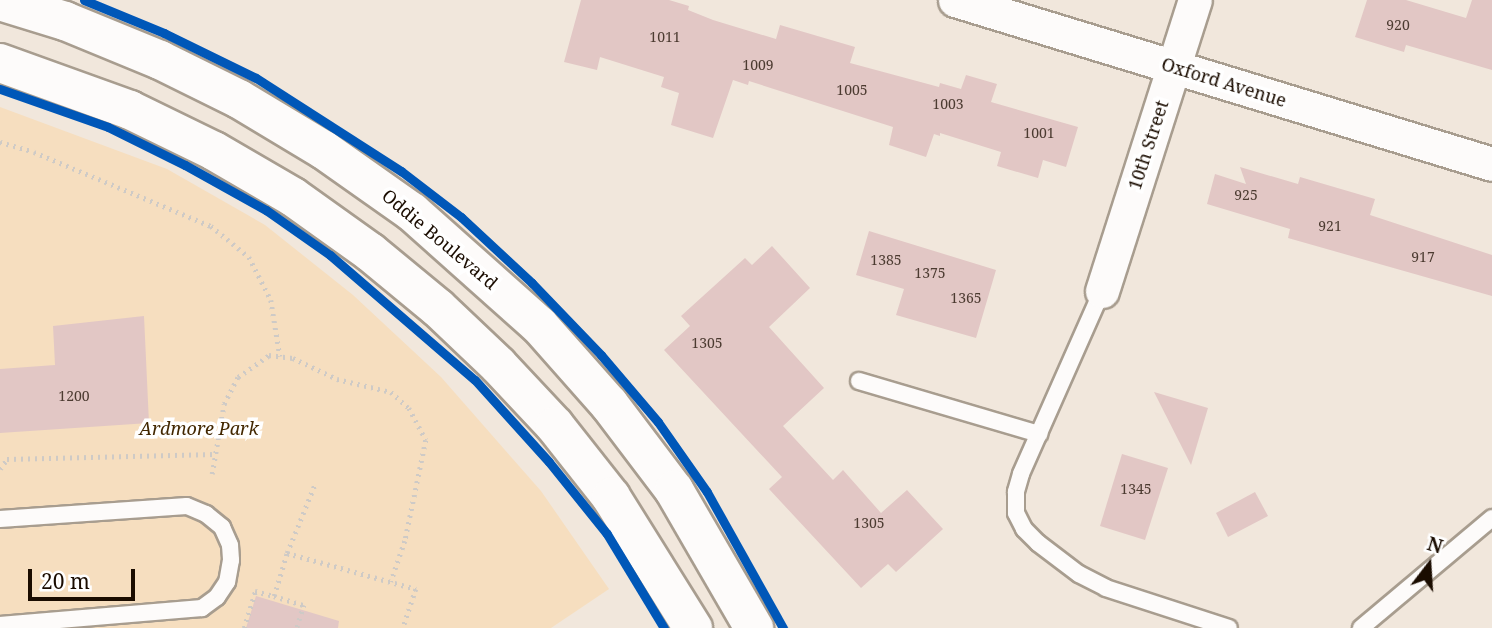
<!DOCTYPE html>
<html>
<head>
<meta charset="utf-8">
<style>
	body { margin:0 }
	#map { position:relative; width:1492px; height:628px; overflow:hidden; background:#f1e7dc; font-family:"Noto Serif",serif }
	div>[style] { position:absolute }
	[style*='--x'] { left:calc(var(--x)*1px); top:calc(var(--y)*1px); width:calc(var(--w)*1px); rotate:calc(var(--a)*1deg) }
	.green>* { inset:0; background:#f6debf }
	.building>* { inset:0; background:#e2c7c5 }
	.path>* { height:4.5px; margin-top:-2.25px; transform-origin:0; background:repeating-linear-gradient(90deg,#cecac6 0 2px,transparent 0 7px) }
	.roads { filter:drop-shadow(2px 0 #a89d8f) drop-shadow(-2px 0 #a89d8f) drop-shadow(0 2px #a89d8f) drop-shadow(0 -2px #a89d8f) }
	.service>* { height:16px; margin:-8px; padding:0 8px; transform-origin:8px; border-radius:8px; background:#fdfbfa }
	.minor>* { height:33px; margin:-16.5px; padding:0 16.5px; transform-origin:16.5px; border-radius:16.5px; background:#fdfbfa }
	.secondary>* { height:38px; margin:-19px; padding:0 19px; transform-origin:19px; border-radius:19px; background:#fdfbfa }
	.cycleway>* { height:9px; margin:-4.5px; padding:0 4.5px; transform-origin:4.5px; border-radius:4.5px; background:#0057b8 }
	span { translate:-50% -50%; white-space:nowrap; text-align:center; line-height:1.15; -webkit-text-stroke:7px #fff; paint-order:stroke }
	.number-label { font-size:14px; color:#4c3b31 }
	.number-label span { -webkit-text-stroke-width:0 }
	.street-label { font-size:18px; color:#1a0c00 }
	.park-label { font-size:18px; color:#422700; font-style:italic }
	.north { position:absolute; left:1394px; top:530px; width:70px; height:70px; -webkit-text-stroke:5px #fff; paint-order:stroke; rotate:17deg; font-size:19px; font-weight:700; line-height:28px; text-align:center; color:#1a0c00 }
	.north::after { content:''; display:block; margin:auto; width:24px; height:32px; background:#1a0c00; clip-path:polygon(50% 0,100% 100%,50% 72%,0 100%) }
	.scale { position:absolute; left:28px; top:569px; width:107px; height:32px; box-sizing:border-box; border:4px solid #1a0c00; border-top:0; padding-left:9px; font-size:21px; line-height:24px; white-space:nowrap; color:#1a0c00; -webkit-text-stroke:5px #fff; paint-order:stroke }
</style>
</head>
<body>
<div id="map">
	<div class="green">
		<div style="clip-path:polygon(0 107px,167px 169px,265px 225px,353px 295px,441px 377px,541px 491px,609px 589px,551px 628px,0 628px)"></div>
	</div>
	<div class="building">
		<div style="clip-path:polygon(581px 0,669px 0,689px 6px,688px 10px,713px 20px,776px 39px,780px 25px,855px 47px,850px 63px,939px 87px,940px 83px,961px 89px,966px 75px,997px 84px,991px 102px,1078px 127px,1066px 167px,1043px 160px,1038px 178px,997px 166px,1001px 152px,940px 133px,940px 136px,934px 134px,926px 157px,889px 145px,893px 127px,749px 81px,748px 85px,733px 80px,713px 138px,671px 125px,679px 93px,661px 87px,664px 77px,600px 57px,597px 70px,564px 62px)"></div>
		<div style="clip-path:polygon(1367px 0,1406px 0,1466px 18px,1472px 0,1492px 0,1492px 70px,1406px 45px,1404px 52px,1355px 37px)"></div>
		<div style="clip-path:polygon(1240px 167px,1298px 184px,1300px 177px,1375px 199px,1370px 215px,1492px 255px,1492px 296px,1288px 238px,1290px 229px,1207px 204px,1215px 174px,1246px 184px)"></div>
		<div style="clip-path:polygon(869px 231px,996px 270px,976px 338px,896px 315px,904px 289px,856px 275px)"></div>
		<div style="clip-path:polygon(772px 246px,810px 288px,769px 327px,824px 388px,783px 426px,833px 480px,843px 470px,881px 513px,907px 490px,943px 529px,896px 572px,888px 564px,861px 588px,769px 489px,782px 477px,664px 350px,690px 326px,681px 316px,745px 258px,752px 265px)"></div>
		<div style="clip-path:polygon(144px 316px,149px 423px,0 433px,0 369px,55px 365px,53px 326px)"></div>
		<div style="clip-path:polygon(1154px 392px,1208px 408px,1191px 465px)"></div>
		<div style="clip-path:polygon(1122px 454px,1168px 468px,1145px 540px,1100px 526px)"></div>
		<div style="clip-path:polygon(1255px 492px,1268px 516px,1228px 537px,1216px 513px)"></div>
		<div style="clip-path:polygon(256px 596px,339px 621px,338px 628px,246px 628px)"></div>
	</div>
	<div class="path">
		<div style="--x:0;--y:142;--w:35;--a:16"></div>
		<div style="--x:34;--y:152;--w:192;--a:22.7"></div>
		<div style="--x:211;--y:226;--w:49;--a:39.2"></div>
		<div style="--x:249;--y:257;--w:48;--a:62.9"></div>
		<div style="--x:271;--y:300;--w:57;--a:80.9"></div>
		<div style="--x:0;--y:469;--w:12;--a:-55"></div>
		<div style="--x:7;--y:459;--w:208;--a:-1.4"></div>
		<div style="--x:212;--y:474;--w:71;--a:-80.3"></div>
		<div style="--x:224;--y:404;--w:30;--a:-63"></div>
		<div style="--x:238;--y:377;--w:38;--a:-35"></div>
		<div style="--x:269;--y:355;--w:24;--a:7"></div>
		<div style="--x:293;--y:358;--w:49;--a:25.5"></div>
		<div style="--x:337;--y:379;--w:56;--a:13.5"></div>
		<div style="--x:391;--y:392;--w:24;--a:42"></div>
		<div style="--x:409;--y:408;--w:36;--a:62"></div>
		<div style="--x:426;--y:440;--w:103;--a:101.7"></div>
		<div style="--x:405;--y:541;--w:43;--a:108.9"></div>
		<div style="--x:287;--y:553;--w:74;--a:-67.9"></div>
		<div style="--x:274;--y:596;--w:31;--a:17"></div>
		<div style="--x:304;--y:605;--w:24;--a:107"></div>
		<div style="--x:244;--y:628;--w:39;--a:-73"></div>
		<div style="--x:255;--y:591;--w:20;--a:15"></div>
		<div style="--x:274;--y:596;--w:45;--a:-73.2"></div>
		<div style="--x:287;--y:553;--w:134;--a:15.6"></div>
		<div style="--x:416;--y:589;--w:41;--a:108.4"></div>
	</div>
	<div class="roads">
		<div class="service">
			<div style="--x:1102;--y:291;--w:200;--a:113.9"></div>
			<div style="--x:1021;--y:474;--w:19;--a:106"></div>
			<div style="--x:1016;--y:492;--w:21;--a:90"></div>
			<div style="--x:1016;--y:513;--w:18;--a:63"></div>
			<div style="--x:1024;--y:529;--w:20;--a:45"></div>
			<div style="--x:1038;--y:543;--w:51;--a:37.1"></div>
			<div style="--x:1079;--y:574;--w:30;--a:27"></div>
			<div style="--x:1106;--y:588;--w:129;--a:18"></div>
			<div style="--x:859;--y:381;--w:188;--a:16.4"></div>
			<div style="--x:0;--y:519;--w:187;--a:-4"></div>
			<div style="--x:187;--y:506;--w:21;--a:23"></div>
			<div style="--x:206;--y:514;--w:21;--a:39"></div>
			<div style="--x:222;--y:527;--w:20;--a:66"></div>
			<div style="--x:230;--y:545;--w:15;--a:86"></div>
			<div style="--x:231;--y:560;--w:22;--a:100"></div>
			<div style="--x:227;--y:582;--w:18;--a:124"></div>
			<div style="--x:217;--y:597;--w:19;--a:144"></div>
			<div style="--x:202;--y:608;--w:203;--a:175.2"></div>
			<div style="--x:1361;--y:628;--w:171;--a:-40"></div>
		</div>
		<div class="minor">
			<div style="--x:955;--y:0;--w:561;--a:16.98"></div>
			<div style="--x:1102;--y:291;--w:305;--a:-72.3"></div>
		</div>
		<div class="secondary">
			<div style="--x:0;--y:1;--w:68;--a:17.1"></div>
			<div style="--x:65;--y:21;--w:103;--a:22.3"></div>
			<div style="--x:160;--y:60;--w:88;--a:26.3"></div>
			<div style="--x:239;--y:99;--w:99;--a:31"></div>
			<div style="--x:324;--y:150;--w:108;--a:35.2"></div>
			<div style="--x:412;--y:212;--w:170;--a:41.7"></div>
			<div style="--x:539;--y:325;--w:106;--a:48.5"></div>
			<div style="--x:609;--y:404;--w:108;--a:52.9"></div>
			<div style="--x:674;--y:490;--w:160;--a:59.9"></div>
			<div style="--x:0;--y:63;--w:138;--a:19.9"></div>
			<div style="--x:130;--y:110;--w:93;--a:26"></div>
			<div style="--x:214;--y:151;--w:91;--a:30.2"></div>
			<div style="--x:293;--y:197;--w:95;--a:35.5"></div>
			<div style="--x:370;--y:252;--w:88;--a:39.5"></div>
			<div style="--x:438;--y:308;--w:83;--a:43.5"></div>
			<div style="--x:498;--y:365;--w:83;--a:46.9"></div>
			<div style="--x:555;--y:426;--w:90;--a:51.7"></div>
			<div style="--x:611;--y:497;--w:155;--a:58"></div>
		</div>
	</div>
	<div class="cycleway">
		<div style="--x:84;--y:0;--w:87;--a:22.4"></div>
		<div style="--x:164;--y:33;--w:102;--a:26.1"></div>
		<div style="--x:256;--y:78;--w:172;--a:32.7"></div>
		<div style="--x:401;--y:171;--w:76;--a:37.5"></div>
		<div style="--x:461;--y:217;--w:97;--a:42.9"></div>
		<div style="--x:532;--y:283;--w:100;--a:46.2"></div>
		<div style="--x:601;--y:355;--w:88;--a:49.6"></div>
		<div style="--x:658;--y:422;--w:85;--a:55"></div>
		<div style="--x:707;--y:492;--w:156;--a:60.8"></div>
		<div style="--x:0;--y:89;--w:114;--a:19.4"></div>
		<div style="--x:108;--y:127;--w:86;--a:26.3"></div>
		<div style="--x:185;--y:165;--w:93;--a:29.1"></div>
		<div style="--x:266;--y:210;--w:78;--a:35.1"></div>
		<div style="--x:330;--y:255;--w:191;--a:40.8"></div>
		<div style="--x:475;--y:380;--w:110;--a:47.9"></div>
		<div style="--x:549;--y:462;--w:92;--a:51.1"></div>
		<div style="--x:607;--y:534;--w:110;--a:58.8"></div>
	</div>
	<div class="number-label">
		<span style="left:1398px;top:25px">920</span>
		<span style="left:665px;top:37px">1011</span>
		<span style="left:758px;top:65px">1009</span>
		<span style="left:852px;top:90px">1005</span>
		<span style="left:948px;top:104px">1003</span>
		<span style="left:1039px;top:133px">1001</span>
		<span style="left:1246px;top:195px">925</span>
		<span style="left:1330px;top:226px">921</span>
		<span style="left:1423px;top:257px">917</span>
		<span style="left:886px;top:260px">1385</span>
		<span style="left:930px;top:273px">1375</span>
		<span style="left:966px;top:298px">1365</span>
		<span style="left:707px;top:343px">1305</span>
		<span style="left:74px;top:396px">1200</span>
		<span style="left:1136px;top:489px">1345</span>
		<span style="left:869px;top:523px">1305</span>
	</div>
	<div class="street-label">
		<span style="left:1224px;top:82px;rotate:17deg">Oxford Avenue</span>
		<span style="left:1148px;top:145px;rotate:-72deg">10th Street</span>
		<span style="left:440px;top:239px;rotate:40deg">Oddie Boulevard</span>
	</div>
	<div class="park-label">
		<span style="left:199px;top:428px">Ardmore Park</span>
	</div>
	<div class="north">N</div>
	<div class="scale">20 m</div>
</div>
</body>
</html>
